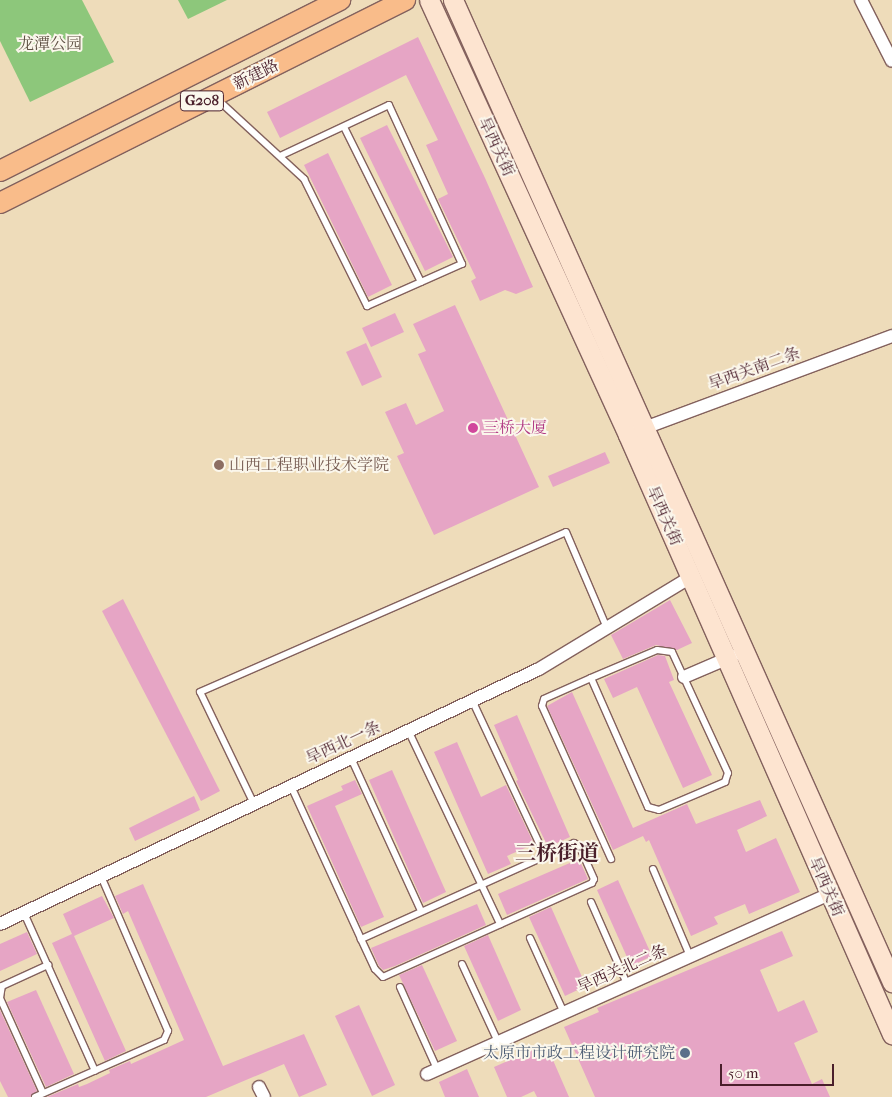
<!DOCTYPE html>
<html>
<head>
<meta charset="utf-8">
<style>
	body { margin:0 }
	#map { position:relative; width:892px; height:1097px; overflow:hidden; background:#eedcba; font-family:"IM FELL French Canon","Noto Serif SC",serif }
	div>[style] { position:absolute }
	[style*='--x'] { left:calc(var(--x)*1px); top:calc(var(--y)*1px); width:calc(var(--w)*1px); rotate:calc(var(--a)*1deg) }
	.green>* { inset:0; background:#8dc77b }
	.building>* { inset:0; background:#e6a5c5 }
	.roads { filter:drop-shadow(1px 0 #83615d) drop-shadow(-1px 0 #83615d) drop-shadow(0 1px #83615d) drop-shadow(0 -1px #83615d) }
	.lane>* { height:6px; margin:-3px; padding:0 3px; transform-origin:3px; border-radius:3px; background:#fff }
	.street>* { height:12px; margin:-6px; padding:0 6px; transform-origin:6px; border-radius:6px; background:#fff }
	.secondary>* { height:19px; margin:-9.5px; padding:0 9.5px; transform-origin:9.5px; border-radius:9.5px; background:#fde4d0 }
	.primary>* { height:20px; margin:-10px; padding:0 10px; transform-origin:10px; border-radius:10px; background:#f9bc8a }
	.dots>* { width:14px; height:14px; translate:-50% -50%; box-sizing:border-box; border:2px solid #fbf7ec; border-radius:50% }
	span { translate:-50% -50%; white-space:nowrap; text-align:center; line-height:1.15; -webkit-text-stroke:4px #fbf7ec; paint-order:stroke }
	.shield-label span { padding:1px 4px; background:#fbf7ec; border:1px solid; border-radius:4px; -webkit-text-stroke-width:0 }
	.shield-label { font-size:15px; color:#4a1f2b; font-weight:700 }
	.park-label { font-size:16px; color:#5e5143 }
	.street-label { font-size:16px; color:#4a1f2b }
	.hotel-label { font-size:16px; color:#b23c85 }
	.left { translate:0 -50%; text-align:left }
	.education-label { font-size:16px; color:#785e54 }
	.service-label { font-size:16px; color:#4e5e75 }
	.right { translate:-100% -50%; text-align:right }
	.district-label { font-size:21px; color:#4a1f2b; font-weight:700 }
	.scale { position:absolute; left:720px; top:1064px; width:114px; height:22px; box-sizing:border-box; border:2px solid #4a1f2b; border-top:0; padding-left:6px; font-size:15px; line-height:18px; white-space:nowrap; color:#4a1f2b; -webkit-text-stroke:4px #fbf7ec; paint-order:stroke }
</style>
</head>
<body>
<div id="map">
	<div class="green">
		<div style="clip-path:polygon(0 0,82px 0,114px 62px,30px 102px,0 41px)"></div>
		<div style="clip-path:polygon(178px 0,227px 0,188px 19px)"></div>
	</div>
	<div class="building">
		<div style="clip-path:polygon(418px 37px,485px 178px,533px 287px,516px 294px,505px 290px,480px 301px,471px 281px,476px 278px,438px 199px,448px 194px,426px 145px,438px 140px,406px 75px,280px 138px,267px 112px)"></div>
		<div style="clip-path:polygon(387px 125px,453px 257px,425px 271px,360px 138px)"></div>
		<div style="clip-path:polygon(328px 153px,392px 285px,368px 297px,304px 165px)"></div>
		<div style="clip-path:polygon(455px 305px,539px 487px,434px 535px,397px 456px,404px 453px,385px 412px,406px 403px,416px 425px,444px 411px,418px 354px,426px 351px,413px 324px)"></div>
		<div style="clip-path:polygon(395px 313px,404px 332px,371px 347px,362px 328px)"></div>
		<div style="clip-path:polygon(366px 343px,382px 377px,362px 386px,346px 352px)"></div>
		<div style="clip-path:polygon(605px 452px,610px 463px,553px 487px,548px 476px)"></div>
		<div style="clip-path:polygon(123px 599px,220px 791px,201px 801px,102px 611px)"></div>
		<div style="clip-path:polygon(670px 600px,692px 643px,677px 650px,656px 645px,623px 659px,611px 635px)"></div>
		<div style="clip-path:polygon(658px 655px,665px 656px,674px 680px,669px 682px,712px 775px,683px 788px,637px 687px,613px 698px,604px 679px)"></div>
		<div style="clip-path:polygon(572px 692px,633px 828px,687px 804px,696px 824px,760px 800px,767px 816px,737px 830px,746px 852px,776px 838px,800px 892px,749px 914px,745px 904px,714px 917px,718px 924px,691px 936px,649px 840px,646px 842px,643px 836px,613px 850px,547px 706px)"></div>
		<div style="clip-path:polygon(517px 715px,570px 837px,548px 847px,516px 781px,518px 780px,494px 725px)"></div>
		<div style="clip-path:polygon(457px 742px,481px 797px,506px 785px,534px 844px,507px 856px,511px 864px,488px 874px,434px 752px)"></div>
		<div style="clip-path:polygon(392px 770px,446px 892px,423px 903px,369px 780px)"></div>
		<div style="clip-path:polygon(355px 780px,362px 794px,335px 806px,384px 917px,361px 927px,307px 806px,343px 790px,341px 786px)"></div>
		<div style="clip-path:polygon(194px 796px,200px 810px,135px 841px,129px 828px)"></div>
		<div style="clip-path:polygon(579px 859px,588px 879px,507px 915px,498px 894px)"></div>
		<div style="clip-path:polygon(618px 880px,652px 956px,631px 966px,597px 890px)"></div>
		<div style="clip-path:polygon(143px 884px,223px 1066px,304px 1034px,327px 1085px,299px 1097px,284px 1064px,206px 1097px,47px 1097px,78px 1084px,79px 1087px,87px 1084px,110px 1073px,109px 1070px,130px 1061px,131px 1064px,184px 1040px,128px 911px,123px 914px,115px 896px)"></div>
		<div style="clip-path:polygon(102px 896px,114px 918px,74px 936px,126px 1051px,105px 1061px,52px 943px,72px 934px,63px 914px)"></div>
		<div style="clip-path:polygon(477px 904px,486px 925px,395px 966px,383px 970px,379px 966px,371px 948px)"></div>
		<div style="clip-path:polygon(551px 907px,586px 986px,565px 996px,529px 917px)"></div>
		<div style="clip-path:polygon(782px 931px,793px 956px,760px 970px,778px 1012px,804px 1000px,818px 1032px,794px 1043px,812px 1084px,822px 1079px,830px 1097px,595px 1097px,564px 1027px,599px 1012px,597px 1008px)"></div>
		<div style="clip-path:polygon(27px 932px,37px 954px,0 971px,0 944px)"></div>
		<div style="clip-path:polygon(488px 935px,521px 1010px,498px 1021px,464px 946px)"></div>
		<div style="clip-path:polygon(422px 965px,457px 1041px,435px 1051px,399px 975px)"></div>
		<div style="clip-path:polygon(36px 990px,74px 1074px,46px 1087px,7px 1002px)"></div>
		<div style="clip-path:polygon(359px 1005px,395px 1085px,372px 1096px,335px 1016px)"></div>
		<div style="clip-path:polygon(0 1010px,37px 1091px,30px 1097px,8px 1097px,0 1081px)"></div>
		<div style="clip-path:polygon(546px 1044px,569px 1097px,537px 1097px,534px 1091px,521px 1097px,507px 1097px,494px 1067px)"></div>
		<div style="clip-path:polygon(467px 1069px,479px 1097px,445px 1097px,439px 1082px)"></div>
	</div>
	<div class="roads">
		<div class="lane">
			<div style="--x:216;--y:98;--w:120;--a:42.6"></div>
			<div style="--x:304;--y:179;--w:142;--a:63.6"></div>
			<div style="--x:367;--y:306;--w:104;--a:-23.9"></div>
			<div style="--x:462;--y:264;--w:175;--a:-114.7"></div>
			<div style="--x:389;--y:105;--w:120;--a:154.9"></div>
			<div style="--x:344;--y:127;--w:173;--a:63.6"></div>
			<div style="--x:591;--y:678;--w:141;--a:66.2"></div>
			<div style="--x:648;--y:807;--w:11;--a:15"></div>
			<div style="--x:659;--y:810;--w:72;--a:-23"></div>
			<div style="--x:725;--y:782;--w:9;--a:-72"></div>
			<div style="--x:728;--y:773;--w:133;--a:-114.8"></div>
			<div style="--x:672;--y:652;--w:15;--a:-172"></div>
			<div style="--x:657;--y:650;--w:72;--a:157"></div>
			<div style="--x:591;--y:678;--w:51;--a:155.9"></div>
			<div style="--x:544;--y:699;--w:7;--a:106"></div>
			<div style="--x:542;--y:706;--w:168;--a:65.7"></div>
			<div style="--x:472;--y:700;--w:172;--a:64.9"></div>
			<div style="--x:408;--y:730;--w:215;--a:64.6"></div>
			<div style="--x:351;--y:758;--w:168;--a:65.4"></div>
			<div style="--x:291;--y:786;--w:168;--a:65.4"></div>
			<div style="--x:361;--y:939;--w:33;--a:65"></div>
			<div style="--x:375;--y:969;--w:11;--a:45"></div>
			<div style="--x:383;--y:977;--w:229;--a:-24.2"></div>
			<div style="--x:592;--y:883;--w:4;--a:-63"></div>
			<div style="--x:594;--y:879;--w:36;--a:-114"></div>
			<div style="--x:579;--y:846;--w:6;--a:-149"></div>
			<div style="--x:574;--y:843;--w:234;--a:155.7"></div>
			<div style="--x:254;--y:804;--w:124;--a:-115.7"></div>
			<div style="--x:200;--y:692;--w:399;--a:-23.6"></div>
			<div style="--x:566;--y:532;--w:104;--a:66.9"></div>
			<div style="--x:653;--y:869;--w:95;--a:67"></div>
			<div style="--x:591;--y:902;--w:90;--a:66.3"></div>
			<div style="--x:24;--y:913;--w:173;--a:65.8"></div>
			<div style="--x:530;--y:938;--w:82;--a:65.6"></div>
			<div style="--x:462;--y:964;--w:86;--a:65.2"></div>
			<div style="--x:400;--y:987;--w:90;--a:65.7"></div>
			<div style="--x:43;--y:1093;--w:104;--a:-114.4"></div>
			<div style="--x:0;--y:998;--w:12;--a:-81"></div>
			<div style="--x:2;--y:986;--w:51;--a:-24.5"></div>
			<div style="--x:35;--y:1097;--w:141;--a:-23.8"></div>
			<div style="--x:164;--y:1040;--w:10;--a:-66"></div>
			<div style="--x:168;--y:1031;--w:169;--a:-113.4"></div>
		</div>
		<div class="street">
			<div style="--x:861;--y:0;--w:68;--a:63.1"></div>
			<div style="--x:639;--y:430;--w:270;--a:-20.4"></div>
			<div style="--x:684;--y:677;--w:53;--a:-23.2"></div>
			<div style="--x:0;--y:924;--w:596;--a:-25.32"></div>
			<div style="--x:539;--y:669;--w:178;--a:-31.2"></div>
			<div style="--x:427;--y:1074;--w:441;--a:-24.1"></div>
			<div style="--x:259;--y:1087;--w:11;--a:63"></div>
		</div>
		<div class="secondary">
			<div style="--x:429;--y:0;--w:478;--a:65.4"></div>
			<div style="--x:628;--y:435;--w:655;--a:66.22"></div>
			<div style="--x:453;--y:0;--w:1076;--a:65.91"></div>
		</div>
		<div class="primary">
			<div style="--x:0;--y:171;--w:381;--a:-26.7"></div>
			<div style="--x:0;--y:203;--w:453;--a:-26.6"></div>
		</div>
	</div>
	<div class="dots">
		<div style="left:473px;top:428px;background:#d1479c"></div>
		<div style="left:219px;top:465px;background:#8d6e63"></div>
		<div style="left:685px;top:1053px;background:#5c6f8a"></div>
	</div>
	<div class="shield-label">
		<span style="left:202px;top:101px">G208</span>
	</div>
	<div class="park-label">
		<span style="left:50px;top:44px">龙潭公园</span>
	</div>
	<div class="street-label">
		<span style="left:256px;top:75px;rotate:-26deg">新建路</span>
		<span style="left:496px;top:147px;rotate:65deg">旱西关街</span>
		<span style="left:754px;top:369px;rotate:-20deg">旱西关南二条</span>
		<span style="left:664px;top:516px;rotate:66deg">旱西关街</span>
		<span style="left:343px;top:743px;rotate:-25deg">旱西北一条</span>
		<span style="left:826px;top:887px;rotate:66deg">旱西关街</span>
		<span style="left:622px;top:969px;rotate:-24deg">旱西关北二条</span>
	</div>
	<div class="hotel-label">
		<span class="left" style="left:483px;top:428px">三桥大厦</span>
	</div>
	<div class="education-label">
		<span class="left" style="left:229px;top:465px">山西工程职业技术学院</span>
	</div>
	<div class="service-label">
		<span class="right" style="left:675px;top:1053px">太原市市政工程设计研究院</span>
	</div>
	<div class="district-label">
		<span style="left:557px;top:853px">三桥街道</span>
	</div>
	<div class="scale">50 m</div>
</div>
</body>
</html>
